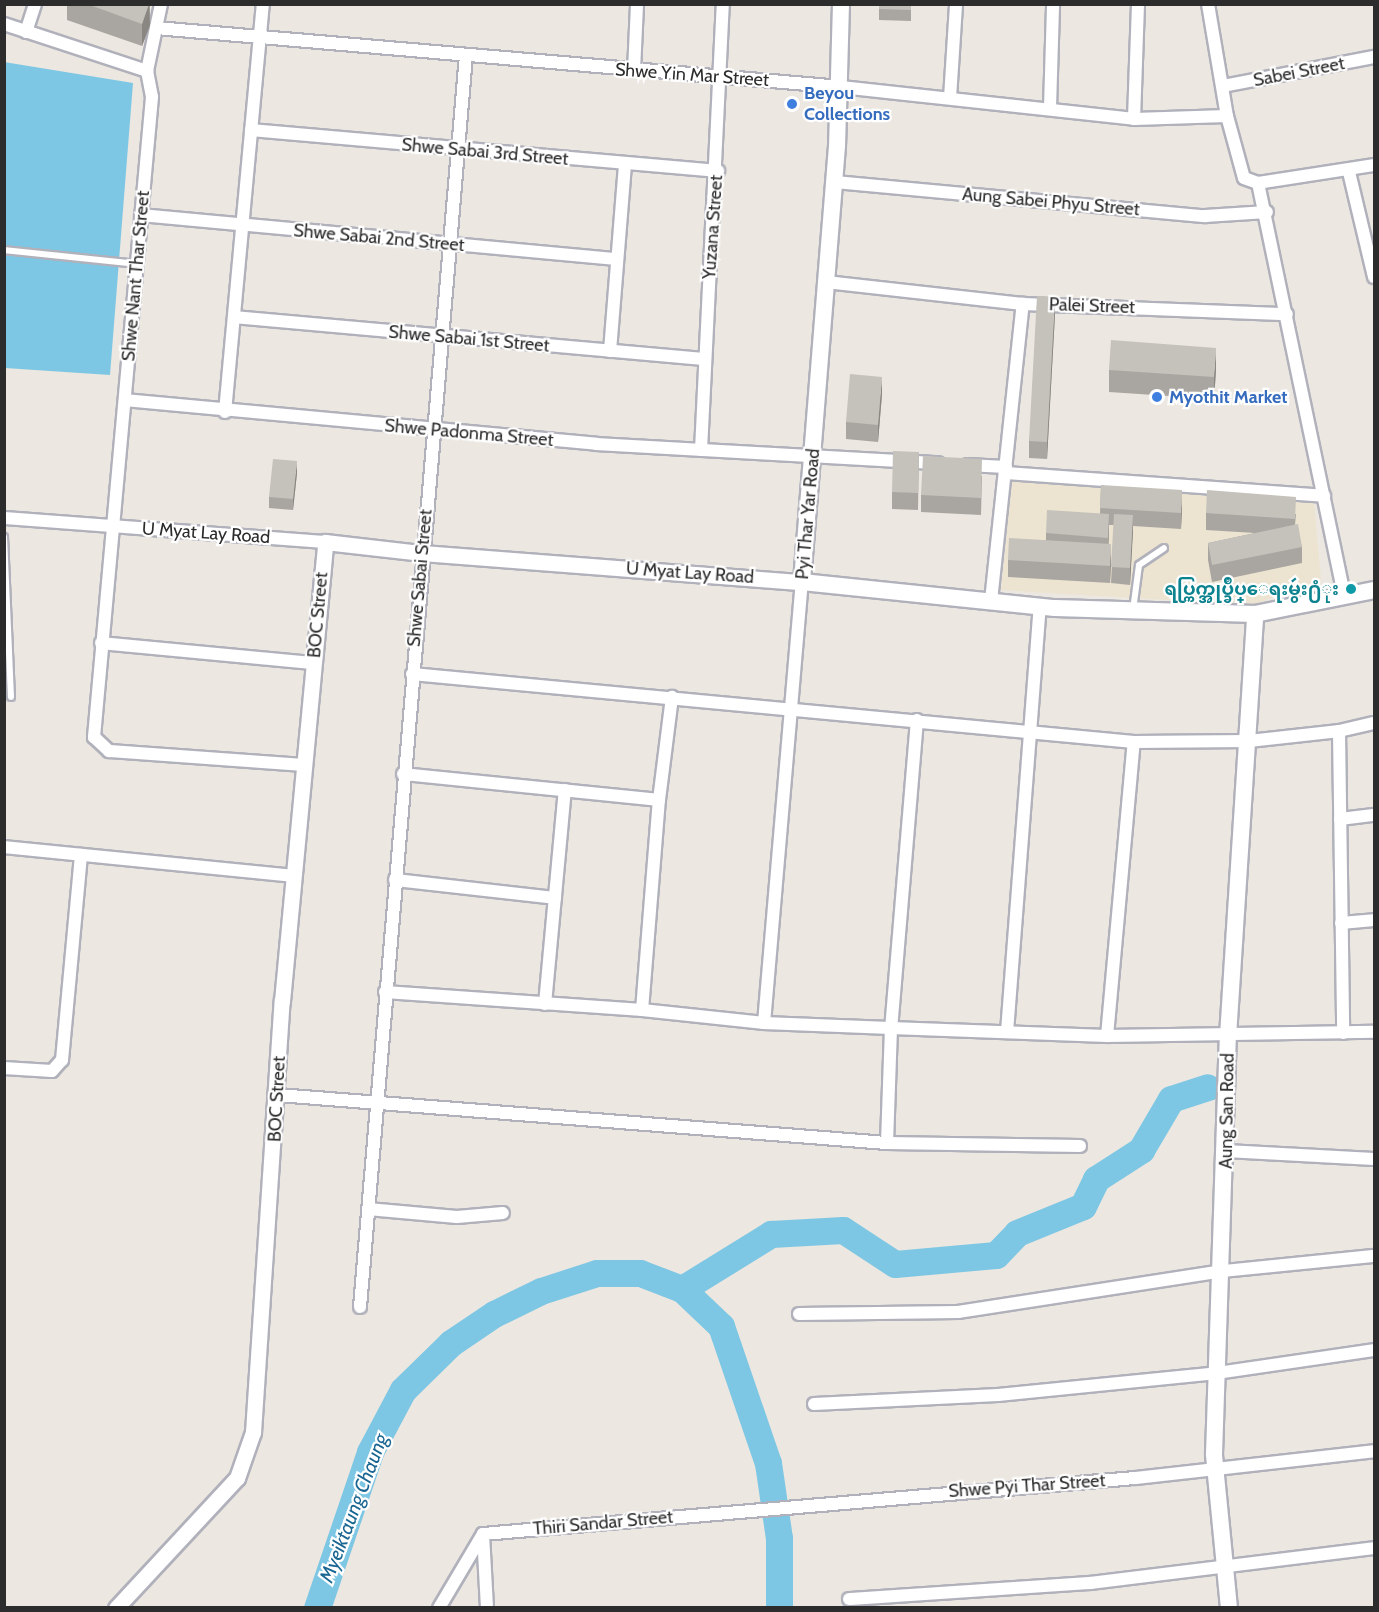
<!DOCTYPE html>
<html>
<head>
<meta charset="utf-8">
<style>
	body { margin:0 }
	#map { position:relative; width:1379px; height:1612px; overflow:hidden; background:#ece7e0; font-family:Cabin,"Noto Sans Myanmar",sans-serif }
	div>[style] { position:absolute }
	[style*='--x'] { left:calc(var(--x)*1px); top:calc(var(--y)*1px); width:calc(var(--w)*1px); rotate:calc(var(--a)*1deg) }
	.education>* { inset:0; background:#ece4d1 }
	.water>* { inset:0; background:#7dc7e4 }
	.river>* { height:27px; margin:-13.5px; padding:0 13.5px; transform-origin:13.5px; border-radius:13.5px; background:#7dc7e4 }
	.roads { filter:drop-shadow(2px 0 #b0b1bb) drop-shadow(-2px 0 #b0b1bb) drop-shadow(0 2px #b0b1bb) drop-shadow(0 -2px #b0b1bb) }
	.service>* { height:6px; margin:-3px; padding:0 3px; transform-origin:3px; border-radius:3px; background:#fff }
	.minor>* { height:12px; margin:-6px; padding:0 6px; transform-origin:6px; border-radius:6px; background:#fff }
	.tertiary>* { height:15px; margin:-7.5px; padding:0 7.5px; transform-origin:7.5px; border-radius:7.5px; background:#fff }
	.secondary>* { height:16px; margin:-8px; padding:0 8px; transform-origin:8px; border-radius:8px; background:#fff }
	.wall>* { inset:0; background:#a9a6a1 }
	.shaded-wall>* { inset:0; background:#8a8783 }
	.building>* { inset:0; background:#c5c1bb }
	.dots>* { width:16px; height:16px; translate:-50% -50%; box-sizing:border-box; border:3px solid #fff; border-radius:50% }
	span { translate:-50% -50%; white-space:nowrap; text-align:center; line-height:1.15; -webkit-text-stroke:4.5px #fff; paint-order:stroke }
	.street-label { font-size:18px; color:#2c2c2c }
	.shop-label { font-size:18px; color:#366cbe; font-weight:700 }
	.left { translate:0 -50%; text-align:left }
	.culture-label { font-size:18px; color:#0d838f; font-weight:700 }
	.right { translate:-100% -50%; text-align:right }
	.water-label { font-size:20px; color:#1a6692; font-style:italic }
	.frame { position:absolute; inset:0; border:6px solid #2c2c2c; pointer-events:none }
</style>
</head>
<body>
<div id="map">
	<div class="education">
		<div style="clip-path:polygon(1012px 480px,1314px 503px,1321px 579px,1253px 605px,1001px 590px)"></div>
	</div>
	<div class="water">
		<div style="clip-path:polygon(4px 62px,133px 83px,110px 375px,5px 368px)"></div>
	</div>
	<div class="river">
		<div style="--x:682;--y:1289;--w:105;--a:-31.7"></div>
		<div style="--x:771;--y:1234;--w:72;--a:-3.2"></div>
		<div style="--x:843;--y:1230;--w:62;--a:33.2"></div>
		<div style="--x:895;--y:1264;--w:101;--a:-5.1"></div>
		<div style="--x:996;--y:1255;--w:30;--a:-46"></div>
		<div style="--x:1017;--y:1233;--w:71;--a:-22.2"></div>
		<div style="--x:1083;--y:1206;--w:30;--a:-64"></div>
		<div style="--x:1096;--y:1179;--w:54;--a:-32.8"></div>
		<div style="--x:1141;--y:1150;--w:59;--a:-59.5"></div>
		<div style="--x:1171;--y:1099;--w:38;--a:-18"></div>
		<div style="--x:317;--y:1608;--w:165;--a:-71.2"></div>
		<div style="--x:370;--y:1452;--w:70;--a:-62"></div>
		<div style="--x:403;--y:1390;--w:67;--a:-44.4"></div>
		<div style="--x:451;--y:1343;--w:52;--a:-34"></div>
		<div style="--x:494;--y:1314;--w:52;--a:-26.1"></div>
		<div style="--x:541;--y:1291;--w:59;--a:-17.8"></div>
		<div style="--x:597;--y:1273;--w:43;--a:0"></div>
		<div style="--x:640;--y:1273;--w:45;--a:20.9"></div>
		<div style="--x:682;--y:1289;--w:54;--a:43.5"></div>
		<div style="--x:721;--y:1326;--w:145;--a:71.1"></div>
		<div style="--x:768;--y:1463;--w:76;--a:81.7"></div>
		<div style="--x:779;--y:1538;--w:70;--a:90"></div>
	</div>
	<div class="roads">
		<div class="service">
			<div style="--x:4;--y:250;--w:134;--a:6"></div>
			<div style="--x:4;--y:537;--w:160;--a:87.5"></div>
			<div style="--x:1133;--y:610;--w:45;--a:-82.4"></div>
			<div style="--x:1139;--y:565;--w:30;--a:-34"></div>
		</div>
		<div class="minor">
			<div style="--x:161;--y:4;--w:68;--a:101.8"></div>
			<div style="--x:147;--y:71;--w:26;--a:79"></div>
			<div style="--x:152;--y:97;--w:643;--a:95.18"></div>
			<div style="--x:94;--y:737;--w:21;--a:43"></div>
			<div style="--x:109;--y:751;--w:196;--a:4.1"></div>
			<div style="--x:1208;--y:4;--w:114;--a:80.4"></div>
			<div style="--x:1227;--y:116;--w:64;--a:74.7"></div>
			<div style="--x:1244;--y:178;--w:15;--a:20"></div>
			<div style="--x:4;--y:24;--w:151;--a:18.2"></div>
			<div style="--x:156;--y:28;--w:688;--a:4.92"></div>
			<div style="--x:841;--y:87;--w:295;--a:6.2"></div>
			<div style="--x:1134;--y:119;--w:93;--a:-1.8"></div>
			<div style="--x:26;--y:32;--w:29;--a:-72"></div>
			<div style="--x:634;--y:71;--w:67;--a:-87.4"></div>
			<div style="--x:1223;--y:86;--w:154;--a:-10.9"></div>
			<div style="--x:950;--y:98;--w:94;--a:-86.3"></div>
			<div style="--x:1050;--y:108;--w:104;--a:-88.3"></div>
			<div style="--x:1134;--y:119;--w:115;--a:-88"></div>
			<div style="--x:251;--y:130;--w:469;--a:5"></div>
			<div style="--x:1349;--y:172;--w:108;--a:76.6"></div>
			<div style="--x:835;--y:182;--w:372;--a:5.3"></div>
			<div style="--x:1205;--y:216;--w:62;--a:-3.7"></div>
			<div style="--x:1258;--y:183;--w:422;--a:78.2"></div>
			<div style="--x:1258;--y:183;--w:117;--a:-8.8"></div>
			<div style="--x:141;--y:215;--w:477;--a:5.3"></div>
			<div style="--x:826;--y:282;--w:198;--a:6.4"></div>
			<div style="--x:1023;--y:304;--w:264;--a:2.2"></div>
			<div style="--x:234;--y:317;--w:471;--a:5.1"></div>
			<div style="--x:610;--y:351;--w:188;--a:-85.4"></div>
			<div style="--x:125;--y:400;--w:473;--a:5.3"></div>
			<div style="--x:596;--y:444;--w:343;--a:3.2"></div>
			<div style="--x:225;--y:412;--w:410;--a:-84.7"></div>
			<div style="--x:701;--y:450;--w:447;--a:-87.2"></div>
			<div style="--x:967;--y:465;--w:39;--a:3"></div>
			<div style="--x:1005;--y:473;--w:320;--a:4.1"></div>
			<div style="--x:4;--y:518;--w:322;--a:4.3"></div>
			<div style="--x:991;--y:601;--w:299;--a:-83.9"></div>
			<div style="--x:101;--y:643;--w:214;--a:5.4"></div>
			<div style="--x:412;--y:674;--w:725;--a:5.38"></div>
			<div style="--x:1134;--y:742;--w:115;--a:-0.5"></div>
			<div style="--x:1249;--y:741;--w:91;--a:-6.3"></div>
			<div style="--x:1339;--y:731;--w:36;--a:-13"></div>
			<div style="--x:917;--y:720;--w:309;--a:94.8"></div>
			<div style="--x:891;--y:1028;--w:115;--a:92"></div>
			<div style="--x:887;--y:1143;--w:193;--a:0.9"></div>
			<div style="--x:1339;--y:731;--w:302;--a:89.2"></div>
			<div style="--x:403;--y:774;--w:257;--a:5.8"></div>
			<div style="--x:1340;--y:819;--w:34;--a:-7"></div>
			<div style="--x:4;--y:847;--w:291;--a:5.7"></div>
			<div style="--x:395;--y:880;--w:161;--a:6.4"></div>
			<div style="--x:1341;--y:923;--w:33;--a:-5"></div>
			<div style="--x:385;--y:992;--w:258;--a:4"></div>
			<div style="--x:642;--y:1010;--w:123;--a:6.1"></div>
			<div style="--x:764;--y:1023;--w:127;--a:2.3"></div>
			<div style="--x:891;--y:1028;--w:216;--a:2.1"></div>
			<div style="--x:1107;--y:1036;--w:267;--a:-0.9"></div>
			<div style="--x:545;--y:1004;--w:215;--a:-84.7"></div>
			<div style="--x:642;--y:1010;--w:211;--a:-85.4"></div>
			<div style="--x:659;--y:800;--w:104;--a:-82.8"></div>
			<div style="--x:764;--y:1023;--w:443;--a:-85.1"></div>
			<div style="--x:1007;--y:1032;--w:427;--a:-85.6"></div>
			<div style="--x:1107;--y:1036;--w:295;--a:-84.8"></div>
			<div style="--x:4;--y:1068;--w:48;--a:3.6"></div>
			<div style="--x:52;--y:1071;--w:15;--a:-48"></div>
			<div style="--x:62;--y:1060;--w:206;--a:-84.7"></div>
			<div style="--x:278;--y:1095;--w:611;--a:4.51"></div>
			<div style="--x:1226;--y:1151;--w:148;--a:3.1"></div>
			<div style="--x:368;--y:1209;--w:89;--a:5.1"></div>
			<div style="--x:457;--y:1217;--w:46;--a:-5"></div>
			<div style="--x:360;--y:1307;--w:1255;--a:-85.16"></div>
			<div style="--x:799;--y:1314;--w:159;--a:-0.7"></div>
			<div style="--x:958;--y:1312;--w:268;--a:-8.8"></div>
			<div style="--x:1223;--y:1271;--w:152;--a:-5.7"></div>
			<div style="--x:814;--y:1404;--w:184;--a:-2.8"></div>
			<div style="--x:998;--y:1395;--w:220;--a:-5.7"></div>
			<div style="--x:1217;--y:1373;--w:159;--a:-8.3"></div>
			<div style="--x:483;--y:1534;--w:654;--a:-4.91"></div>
			<div style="--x:1135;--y:1478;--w:241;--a:-6.4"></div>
			<div style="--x:483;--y:1534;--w:74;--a:86.9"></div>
			<div style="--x:849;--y:1599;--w:242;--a:-3.8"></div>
			<div style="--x:1090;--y:1583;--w:286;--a:-7"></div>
			<div style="--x:439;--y:1608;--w:86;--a:-59.3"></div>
		</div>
		<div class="tertiary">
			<div style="--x:116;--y:1608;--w:178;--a:-47.1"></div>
			<div style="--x:237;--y:1478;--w:49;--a:-70.8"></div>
			<div style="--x:253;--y:1432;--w:432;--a:-86.2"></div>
			<div style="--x:282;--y:1001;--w:461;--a:-84.6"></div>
			<div style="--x:325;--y:542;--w:98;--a:6.5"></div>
			<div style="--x:422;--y:553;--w:381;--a:4.4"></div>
		</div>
		<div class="secondary">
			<div style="--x:841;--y:4;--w:142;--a:91.6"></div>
			<div style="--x:837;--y:146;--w:437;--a:94.6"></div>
			<div style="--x:802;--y:582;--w:254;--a:5.9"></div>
			<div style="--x:1055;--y:608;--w:200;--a:1.7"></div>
			<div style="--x:1255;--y:614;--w:121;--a:-11.4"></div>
			<div style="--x:1229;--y:1608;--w:155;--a:-95.6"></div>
			<div style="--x:1214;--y:1454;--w:418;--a:-88.1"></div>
			<div style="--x:1228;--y:1036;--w:423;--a:-86.3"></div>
		</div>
	</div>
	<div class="wall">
		<div style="clip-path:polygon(67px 4px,150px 4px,150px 25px,142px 46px,67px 20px)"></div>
		<div style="clip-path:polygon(879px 4px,911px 4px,911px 21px,879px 20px)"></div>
		<div style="clip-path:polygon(1055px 314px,1047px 459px,1029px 458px,1029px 441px)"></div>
		<div style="clip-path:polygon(1109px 370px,1216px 370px,1214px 399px,1109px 392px)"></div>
		<div style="clip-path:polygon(882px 394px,878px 442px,846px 439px,846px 422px)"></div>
		<div style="clip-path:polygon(919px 452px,918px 510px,892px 509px,892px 492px)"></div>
		<div style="clip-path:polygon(297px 473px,293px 510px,269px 508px,269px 497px)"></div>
		<div style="clip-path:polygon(982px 476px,981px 515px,921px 512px,921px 495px)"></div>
		<div style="clip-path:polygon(1101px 485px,1182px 507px,1181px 529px,1133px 526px,1130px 585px,1111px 583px,1114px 525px,1109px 525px,1108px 543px,1111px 560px,1110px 583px,1008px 577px,1008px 560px,1046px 540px,1046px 533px,1100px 514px)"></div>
		<div style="clip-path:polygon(1206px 513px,1296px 514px,1295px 525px,1302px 547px,1302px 563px,1212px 582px,1208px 560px,1208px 543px,1255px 533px,1206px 530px)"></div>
	</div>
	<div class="shaded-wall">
		<div style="clip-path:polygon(149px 4px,150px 25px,142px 46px,142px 24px)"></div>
		<div style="clip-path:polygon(1055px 297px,1055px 314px,1047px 459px,1047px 442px)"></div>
		<div style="clip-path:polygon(1216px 348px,1216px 370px,1214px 399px,1214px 377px)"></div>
		<div style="clip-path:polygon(882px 377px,882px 394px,878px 442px,878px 425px)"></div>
		<div style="clip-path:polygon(297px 461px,297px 473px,293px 510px,293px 499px)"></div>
		<div style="clip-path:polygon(1182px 490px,1182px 507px,1181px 529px,1181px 513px)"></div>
		<div style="clip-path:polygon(1109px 514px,1109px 531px,1108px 555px,1108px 538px)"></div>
		<div style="clip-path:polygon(1133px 515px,1133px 532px,1130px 585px,1130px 568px)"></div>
		<div style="clip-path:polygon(1111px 544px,1111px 560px,1110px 583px,1110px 566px)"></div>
	</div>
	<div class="building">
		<div style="clip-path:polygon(87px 4px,149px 4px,142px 24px)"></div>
		<div style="clip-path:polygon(879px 4px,911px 4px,911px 10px,879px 9px)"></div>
		<div style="clip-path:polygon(1037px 296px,1055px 297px,1047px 442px,1029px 441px)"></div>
		<div style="clip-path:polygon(1111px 340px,1216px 348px,1214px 377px,1109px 370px)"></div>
		<div style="clip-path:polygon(850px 374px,882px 377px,878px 425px,846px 422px)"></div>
		<div style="clip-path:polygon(893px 451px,919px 452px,918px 493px,892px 492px)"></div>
		<div style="clip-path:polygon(923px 456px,982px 459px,981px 498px,921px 495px)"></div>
		<div style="clip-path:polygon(273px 459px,297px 461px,293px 499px,269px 497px)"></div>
		<div style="clip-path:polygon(1101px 485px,1182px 490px,1181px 513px,1100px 508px)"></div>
		<div style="clip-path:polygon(1207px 490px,1296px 497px,1295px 519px,1206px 513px)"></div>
		<div style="clip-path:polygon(1047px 510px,1109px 514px,1108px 538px,1046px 533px)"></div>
		<div style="clip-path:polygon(1114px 514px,1133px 515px,1130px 568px,1111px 567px)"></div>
		<div style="clip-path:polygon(1298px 524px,1302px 547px,1212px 565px,1208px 543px)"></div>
		<div style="clip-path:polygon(1009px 538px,1111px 544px,1110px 566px,1008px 560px)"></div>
	</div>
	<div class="dots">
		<div style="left:792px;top:104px;background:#3f7fe0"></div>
		<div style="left:1157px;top:397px;background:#3f7fe0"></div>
		<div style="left:1351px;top:589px;background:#0f9aa8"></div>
	</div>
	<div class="street-label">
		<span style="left:1299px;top:72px;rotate:-11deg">Sabei Street</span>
		<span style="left:692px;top:75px;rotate:4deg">Shwe Yin Mar Street</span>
		<span style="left:485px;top:152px;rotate:5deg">Shwe Sabai 3rd Street</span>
		<span style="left:1051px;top:202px;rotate:5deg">Aung Sabei Phyu Street</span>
		<span style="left:713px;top:227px;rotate:-86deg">Yuzana Street</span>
		<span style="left:379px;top:238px;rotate:5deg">Shwe Sabai 2nd Street</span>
		<span style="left:136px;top:276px;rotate:-85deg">Shwe Nant Thar Street</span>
		<span style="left:1092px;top:306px;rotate:2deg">Palei Street</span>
		<span style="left:469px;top:339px;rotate:5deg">Shwe Sabai 1st Street</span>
		<span style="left:469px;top:433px;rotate:5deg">Shwe Padonma Street</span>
		<span style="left:808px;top:514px;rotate:-85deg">Pyi Thar Yar Road</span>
		<span style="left:206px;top:533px;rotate:4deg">U Myat Lay Road</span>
		<span style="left:690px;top:573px;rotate:4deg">U Myat Lay Road</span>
		<span style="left:420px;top:578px;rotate:-85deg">Shwe Sabai Street</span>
		<span style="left:318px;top:615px;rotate:-85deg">BOC Street</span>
		<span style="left:277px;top:1099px;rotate:-87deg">BOC Street</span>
		<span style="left:1227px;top:1111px;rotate:-89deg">Aung San Road</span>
		<span style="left:1027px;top:1486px;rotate:-4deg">Shwe Pyi Thar Street</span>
		<span style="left:603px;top:1523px;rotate:-5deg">Thiri Sandar Street</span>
	</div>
	<div class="shop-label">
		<span class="left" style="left:804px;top:104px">Beyou<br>Collections</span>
		<span class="left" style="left:1169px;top:397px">Myothit Market</span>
	</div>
	<div class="culture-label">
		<span class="right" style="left:1339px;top:589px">ရပ္ကြက္အုပ္ခ်ဳပ္ေရးမွဴး႐ံုး</span>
	</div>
	<div class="water-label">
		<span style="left:354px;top:1508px;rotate:-69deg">Myeiktaung Chaung</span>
	</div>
	<div class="frame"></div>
</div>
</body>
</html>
